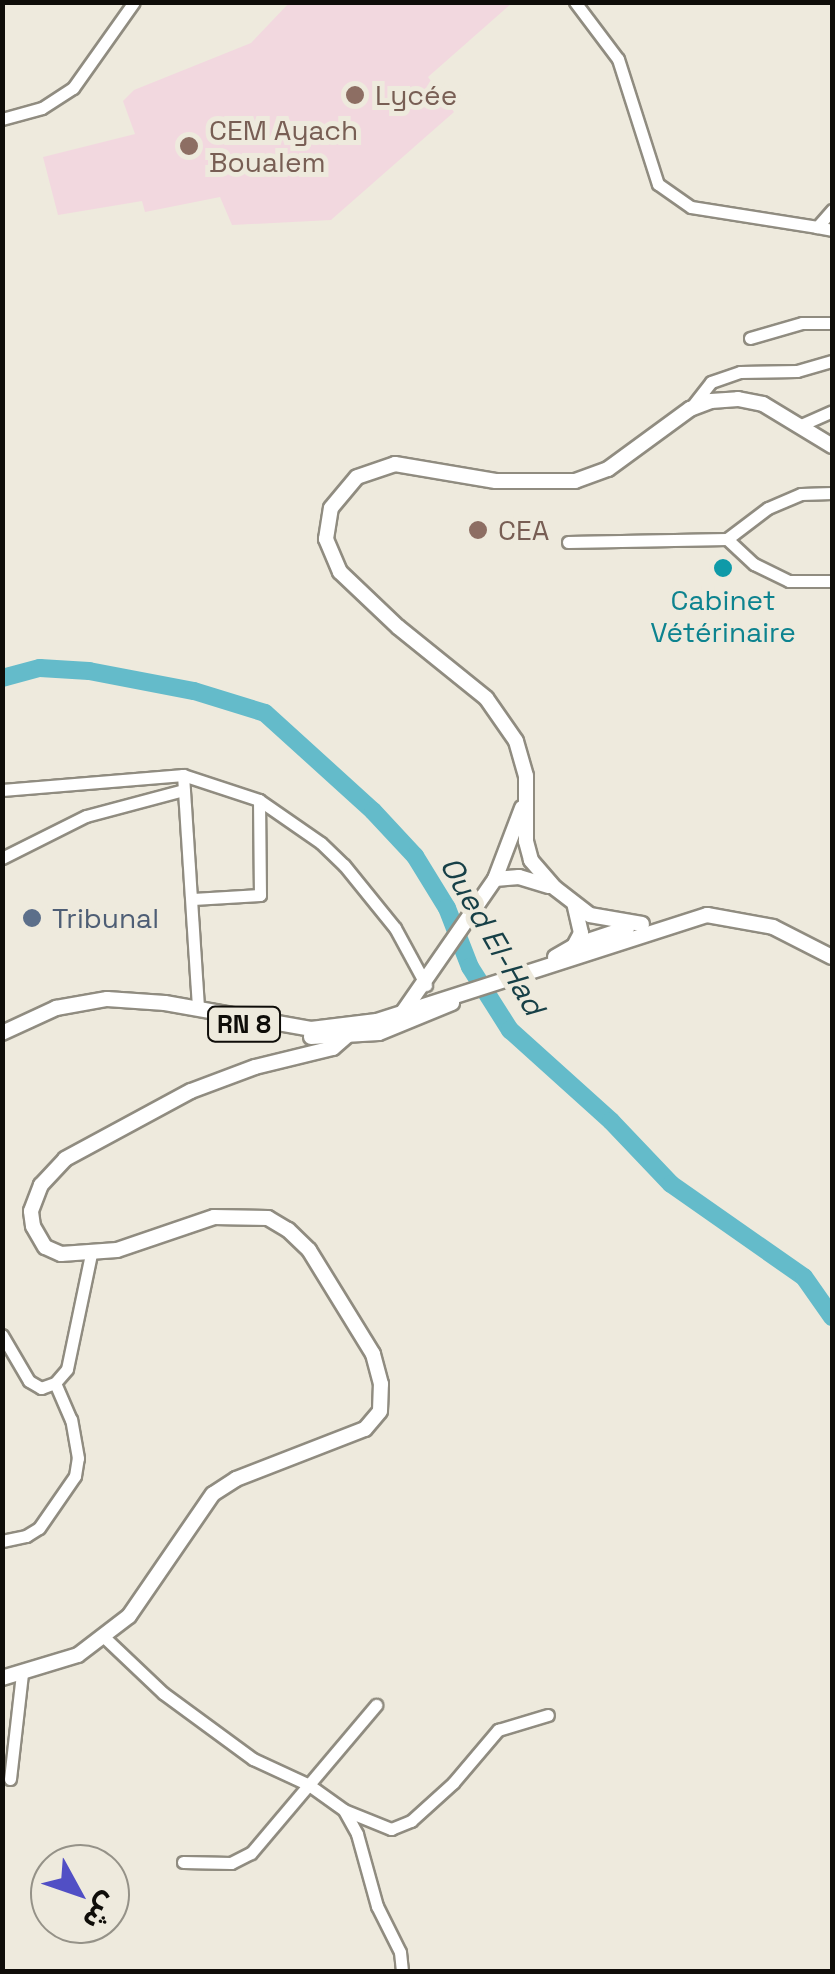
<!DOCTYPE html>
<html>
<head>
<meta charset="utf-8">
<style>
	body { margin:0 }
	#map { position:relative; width:835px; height:1974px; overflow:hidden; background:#eeeadd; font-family:"Space Grotesk","Noto Sans Arabic",sans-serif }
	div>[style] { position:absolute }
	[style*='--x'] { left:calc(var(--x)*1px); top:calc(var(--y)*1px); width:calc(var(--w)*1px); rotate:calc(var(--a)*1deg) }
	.education>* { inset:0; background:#f2d8df }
	.river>* { height:18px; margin:-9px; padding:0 9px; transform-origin:9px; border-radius:9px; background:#64bbca }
	.roads { filter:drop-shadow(2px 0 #908c80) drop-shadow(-2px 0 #908c80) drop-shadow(0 2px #908c80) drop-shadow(0 -2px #908c80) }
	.minor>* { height:11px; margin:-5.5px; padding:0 5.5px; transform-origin:5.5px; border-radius:5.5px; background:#fff }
	.major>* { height:14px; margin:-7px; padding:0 7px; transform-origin:7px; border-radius:7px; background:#fff }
	.dots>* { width:28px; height:28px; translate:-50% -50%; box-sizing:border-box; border:5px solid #eeeadd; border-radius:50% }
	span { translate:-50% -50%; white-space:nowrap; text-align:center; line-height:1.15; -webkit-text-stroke:10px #eeeadd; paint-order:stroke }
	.shield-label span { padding:2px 8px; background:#eeeadd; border:2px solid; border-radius:8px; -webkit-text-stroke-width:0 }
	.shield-label { font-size:25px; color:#0f0d09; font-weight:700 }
	.education-label { font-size:28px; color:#785e54 }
	.left { translate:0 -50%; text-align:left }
	.culture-label { font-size:28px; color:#0d838f }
	.service-label { font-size:28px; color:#4e5e75 }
	.water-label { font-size:30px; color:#174047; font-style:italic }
	.frame { position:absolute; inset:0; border:5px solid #0f0d09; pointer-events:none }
	.north { position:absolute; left:30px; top:1844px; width:100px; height:100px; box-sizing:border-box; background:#eeeadd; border:2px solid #959288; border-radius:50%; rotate:130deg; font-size:28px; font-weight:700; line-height:40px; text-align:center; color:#0f0d09 }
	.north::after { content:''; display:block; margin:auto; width:35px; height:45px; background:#514fc5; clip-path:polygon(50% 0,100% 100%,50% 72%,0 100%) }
</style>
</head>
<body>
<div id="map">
	<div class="education">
		<div style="clip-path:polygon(290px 2px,512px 3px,428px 77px,454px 112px,331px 220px,232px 225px,220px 197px,145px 212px,142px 201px,58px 215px,43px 157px,135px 134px,123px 101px,134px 90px,251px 43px)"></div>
	</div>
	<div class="river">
		<div style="--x:2;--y:678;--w:39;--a:-15"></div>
		<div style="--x:40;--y:668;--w:49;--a:3.5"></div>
		<div style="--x:89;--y:671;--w:107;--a:10.8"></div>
		<div style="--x:194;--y:691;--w:74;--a:17.2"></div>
		<div style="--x:265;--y:713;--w:146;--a:42.2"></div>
		<div style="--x:373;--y:811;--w:62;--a:47"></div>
		<div style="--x:415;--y:856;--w:61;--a:58.4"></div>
		<div style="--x:447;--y:908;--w:63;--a:68.7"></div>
		<div style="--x:470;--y:967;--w:75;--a:57.6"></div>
		<div style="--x:510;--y:1030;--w:136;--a:42"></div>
		<div style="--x:611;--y:1121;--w:87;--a:46.4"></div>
		<div style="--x:671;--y:1184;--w:162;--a:35"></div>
		<div style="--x:804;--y:1277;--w:49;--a:55"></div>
	</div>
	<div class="roads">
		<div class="minor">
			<div style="--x:575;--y:2;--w:71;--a:53"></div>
			<div style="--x:618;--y:59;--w:131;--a:72.3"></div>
			<div style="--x:658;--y:184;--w:40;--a:34.9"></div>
			<div style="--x:691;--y:207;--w:128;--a:9"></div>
			<div style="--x:2;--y:119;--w:41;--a:-15.4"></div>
			<div style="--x:42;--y:108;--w:37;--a:-33"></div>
			<div style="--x:73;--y:88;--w:105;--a:-54.7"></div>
			<div style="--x:832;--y:210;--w:23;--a:131"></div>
			<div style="--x:817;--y:227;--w:15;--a:11"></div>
			<div style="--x:750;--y:338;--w:54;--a:-16.1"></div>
			<div style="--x:802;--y:323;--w:30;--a:0"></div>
			<div style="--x:690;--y:409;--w:34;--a:-52"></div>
			<div style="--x:711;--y:382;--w:31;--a:-19"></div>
			<div style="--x:740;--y:372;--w:57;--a:-1"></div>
			<div style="--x:797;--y:371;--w:36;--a:-16"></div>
			<div style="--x:801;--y:425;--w:34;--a:-24"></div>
			<div style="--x:727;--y:539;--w:37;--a:43"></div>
			<div style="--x:754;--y:564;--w:39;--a:26"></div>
			<div style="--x:789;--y:581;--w:43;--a:0"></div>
			<div style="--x:568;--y:542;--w:159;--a:-1.1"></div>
			<div style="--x:727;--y:539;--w:51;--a:-37.1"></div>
			<div style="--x:768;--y:508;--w:36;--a:-23"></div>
			<div style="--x:801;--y:494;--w:31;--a:-2"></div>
			<div style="--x:183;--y:775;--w:233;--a:86.3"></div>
			<div style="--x:2;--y:790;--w:182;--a:-4.7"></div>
			<div style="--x:183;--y:775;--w:80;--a:18.2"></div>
			<div style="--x:259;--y:800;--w:75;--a:34.7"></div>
			<div style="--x:321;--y:843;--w:32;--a:44"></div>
			<div style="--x:344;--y:865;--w:81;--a:51"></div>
			<div style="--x:395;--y:928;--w:65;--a:61.5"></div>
			<div style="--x:2;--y:858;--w:94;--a:-26.6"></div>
			<div style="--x:86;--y:816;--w:101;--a:-14.9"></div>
			<div style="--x:193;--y:899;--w:67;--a:-3.4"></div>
			<div style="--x:260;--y:895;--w:95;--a:-90.6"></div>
			<div style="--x:2;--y:1335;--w:53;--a:59.6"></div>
			<div style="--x:29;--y:1381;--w:14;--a:30"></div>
			<div style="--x:41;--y:1388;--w:15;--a:-20"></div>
			<div style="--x:55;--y:1383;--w:18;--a:-49"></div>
			<div style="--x:67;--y:1369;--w:117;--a:-78.2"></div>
			<div style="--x:2;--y:1541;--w:25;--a:-12"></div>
			<div style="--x:26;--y:1536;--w:15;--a:-32"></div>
			<div style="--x:39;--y:1528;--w:63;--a:-55.3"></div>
			<div style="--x:75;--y:1476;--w:18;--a:-81"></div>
			<div style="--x:78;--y:1458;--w:39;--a:-100"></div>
			<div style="--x:71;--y:1420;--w:40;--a:-113.4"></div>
			<div style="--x:104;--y:1637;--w:81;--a:43.5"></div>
			<div style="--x:163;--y:1693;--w:112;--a:36.3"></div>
			<div style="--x:253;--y:1759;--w:62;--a:24.9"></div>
			<div style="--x:309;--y:1785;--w:43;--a:35.5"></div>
			<div style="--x:344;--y:1810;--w:51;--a:22"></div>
			<div style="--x:391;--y:1829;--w:22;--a:-22"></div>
			<div style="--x:411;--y:1821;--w:57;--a:-42.1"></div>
			<div style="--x:453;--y:1783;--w:70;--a:-49.7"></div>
			<div style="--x:498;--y:1730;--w:52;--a:-16.7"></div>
			<div style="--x:10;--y:1779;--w:107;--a:-83.5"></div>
			<div style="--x:345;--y:1812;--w:25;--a:61"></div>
			<div style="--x:357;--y:1834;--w:75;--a:74.5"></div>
			<div style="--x:377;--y:1906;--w:51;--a:63.4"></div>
			<div style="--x:400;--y:1952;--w:20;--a:84"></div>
			<div style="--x:183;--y:1862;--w:48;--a:1.2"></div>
			<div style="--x:231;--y:1863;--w:22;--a:-27"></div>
			<div style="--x:251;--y:1853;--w:194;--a:-49.8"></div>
		</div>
		<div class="major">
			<div style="--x:495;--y:879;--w:24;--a:-5"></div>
			<div style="--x:519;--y:877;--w:31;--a:17"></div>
			<div style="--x:642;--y:924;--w:53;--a:-170.2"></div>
			<div style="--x:590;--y:915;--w:44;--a:-142.4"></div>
			<div style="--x:555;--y:888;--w:37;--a:-131"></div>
			<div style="--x:531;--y:860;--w:20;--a:-105"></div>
			<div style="--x:526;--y:841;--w:65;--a:-90"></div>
			<div style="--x:526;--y:776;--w:36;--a:-106"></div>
			<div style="--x:516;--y:741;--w:52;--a:-124.9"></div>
			<div style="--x:486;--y:698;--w:113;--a:-141.1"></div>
			<div style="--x:398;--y:627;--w:80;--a:-136.5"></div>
			<div style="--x:340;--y:572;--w:36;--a:-113"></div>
			<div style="--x:326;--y:539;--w:31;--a:-81"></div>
			<div style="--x:331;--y:508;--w:40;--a:-50"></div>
			<div style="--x:357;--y:477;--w:40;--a:-18.9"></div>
			<div style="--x:395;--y:464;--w:102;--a:9.6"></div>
			<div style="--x:496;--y:481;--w:79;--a:0"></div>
			<div style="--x:575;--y:481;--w:35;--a:-20"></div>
			<div style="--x:608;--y:469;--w:102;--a:-36.2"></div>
			<div style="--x:690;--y:409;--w:22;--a:-21"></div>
			<div style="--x:711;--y:401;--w:27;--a:-4"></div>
			<div style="--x:738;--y:399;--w:25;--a:11"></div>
			<div style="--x:763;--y:404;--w:81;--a:31.3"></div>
			<div style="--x:573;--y:948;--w:17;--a:-62"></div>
			<div style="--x:581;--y:933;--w:28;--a:-103"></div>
			<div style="--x:555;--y:957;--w:24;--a:-30"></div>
			<div style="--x:576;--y:945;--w:54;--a:-18.4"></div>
			<div style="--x:403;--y:1012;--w:162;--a:-55.3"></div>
			<div style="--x:495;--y:879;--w:76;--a:-69.2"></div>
			<div style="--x:2;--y:1033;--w:60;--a:-24.8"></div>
			<div style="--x:56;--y:1008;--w:52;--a:-10"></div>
			<div style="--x:107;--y:999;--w:58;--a:3.9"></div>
			<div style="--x:165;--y:1003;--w:148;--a:10.1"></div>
			<div style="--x:311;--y:1029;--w:66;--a:-6.9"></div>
			<div style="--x:377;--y:1021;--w:347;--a:-17.8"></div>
			<div style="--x:707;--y:915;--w:67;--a:10.3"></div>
			<div style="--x:773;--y:927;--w:66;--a:27"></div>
			<div style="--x:311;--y:1037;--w:68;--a:-3.4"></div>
			<div style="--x:379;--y:1033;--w:79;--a:-22.3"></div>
			<div style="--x:2;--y:1678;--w:79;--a:-16.8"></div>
			<div style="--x:78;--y:1655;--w:64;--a:-37.4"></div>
			<div style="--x:129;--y:1616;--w:148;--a:-55.5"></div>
			<div style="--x:213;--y:1494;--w:27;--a:-33"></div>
			<div style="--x:236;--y:1479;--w:138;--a:-21.2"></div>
			<div style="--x:365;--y:1429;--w:23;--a:-50"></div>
			<div style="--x:380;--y:1411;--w:27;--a:-88"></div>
			<div style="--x:381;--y:1384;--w:31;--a:-105"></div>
			<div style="--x:373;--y:1354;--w:122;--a:-121.6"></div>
			<div style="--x:309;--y:1250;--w:29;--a:-136"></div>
			<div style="--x:288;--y:1230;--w:23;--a:-149"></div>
			<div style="--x:268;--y:1218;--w:54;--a:-178.9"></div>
			<div style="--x:214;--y:1217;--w:102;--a:161.2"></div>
			<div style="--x:117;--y:1250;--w:56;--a:175.9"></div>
			<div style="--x:61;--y:1254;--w:17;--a:-156"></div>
			<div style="--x:45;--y:1247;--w:24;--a:-120"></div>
			<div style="--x:33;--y:1226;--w:15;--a:-98"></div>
			<div style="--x:31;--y:1211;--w:28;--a:-69"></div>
			<div style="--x:41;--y:1185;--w:35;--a:-47"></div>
			<div style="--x:65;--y:1159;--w:143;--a:-28.4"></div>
			<div style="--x:191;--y:1091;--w:68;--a:-20.6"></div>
			<div style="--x:255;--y:1067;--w:80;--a:-13.7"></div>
			<div style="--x:333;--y:1048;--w:38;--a:-41"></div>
		</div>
	</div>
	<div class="dots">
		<div style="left:355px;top:95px;background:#8d6e63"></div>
		<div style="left:189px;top:146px;background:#8d6e63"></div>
		<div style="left:478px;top:530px;background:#8d6e63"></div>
		<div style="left:723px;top:568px;background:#0f9aa8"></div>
		<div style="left:32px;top:918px;background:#5c6f8a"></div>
	</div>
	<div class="shield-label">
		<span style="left:244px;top:1024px">RN 8</span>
	</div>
	<div class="education-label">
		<span class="left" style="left:375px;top:95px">Lycée</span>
		<span class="left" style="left:209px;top:146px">CEM Ayach<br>Boualem</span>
		<span class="left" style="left:498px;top:530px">CEA</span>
	</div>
	<div class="culture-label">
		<span style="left:723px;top:616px">Cabinet<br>Vétérinaire</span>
	</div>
	<div class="service-label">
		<span class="left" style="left:52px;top:918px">Tribunal</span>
	</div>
	<div class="water-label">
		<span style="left:492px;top:936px;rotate:60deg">Oued El-Had</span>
	</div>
	<div class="frame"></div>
	<div class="north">ش</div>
</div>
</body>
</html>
